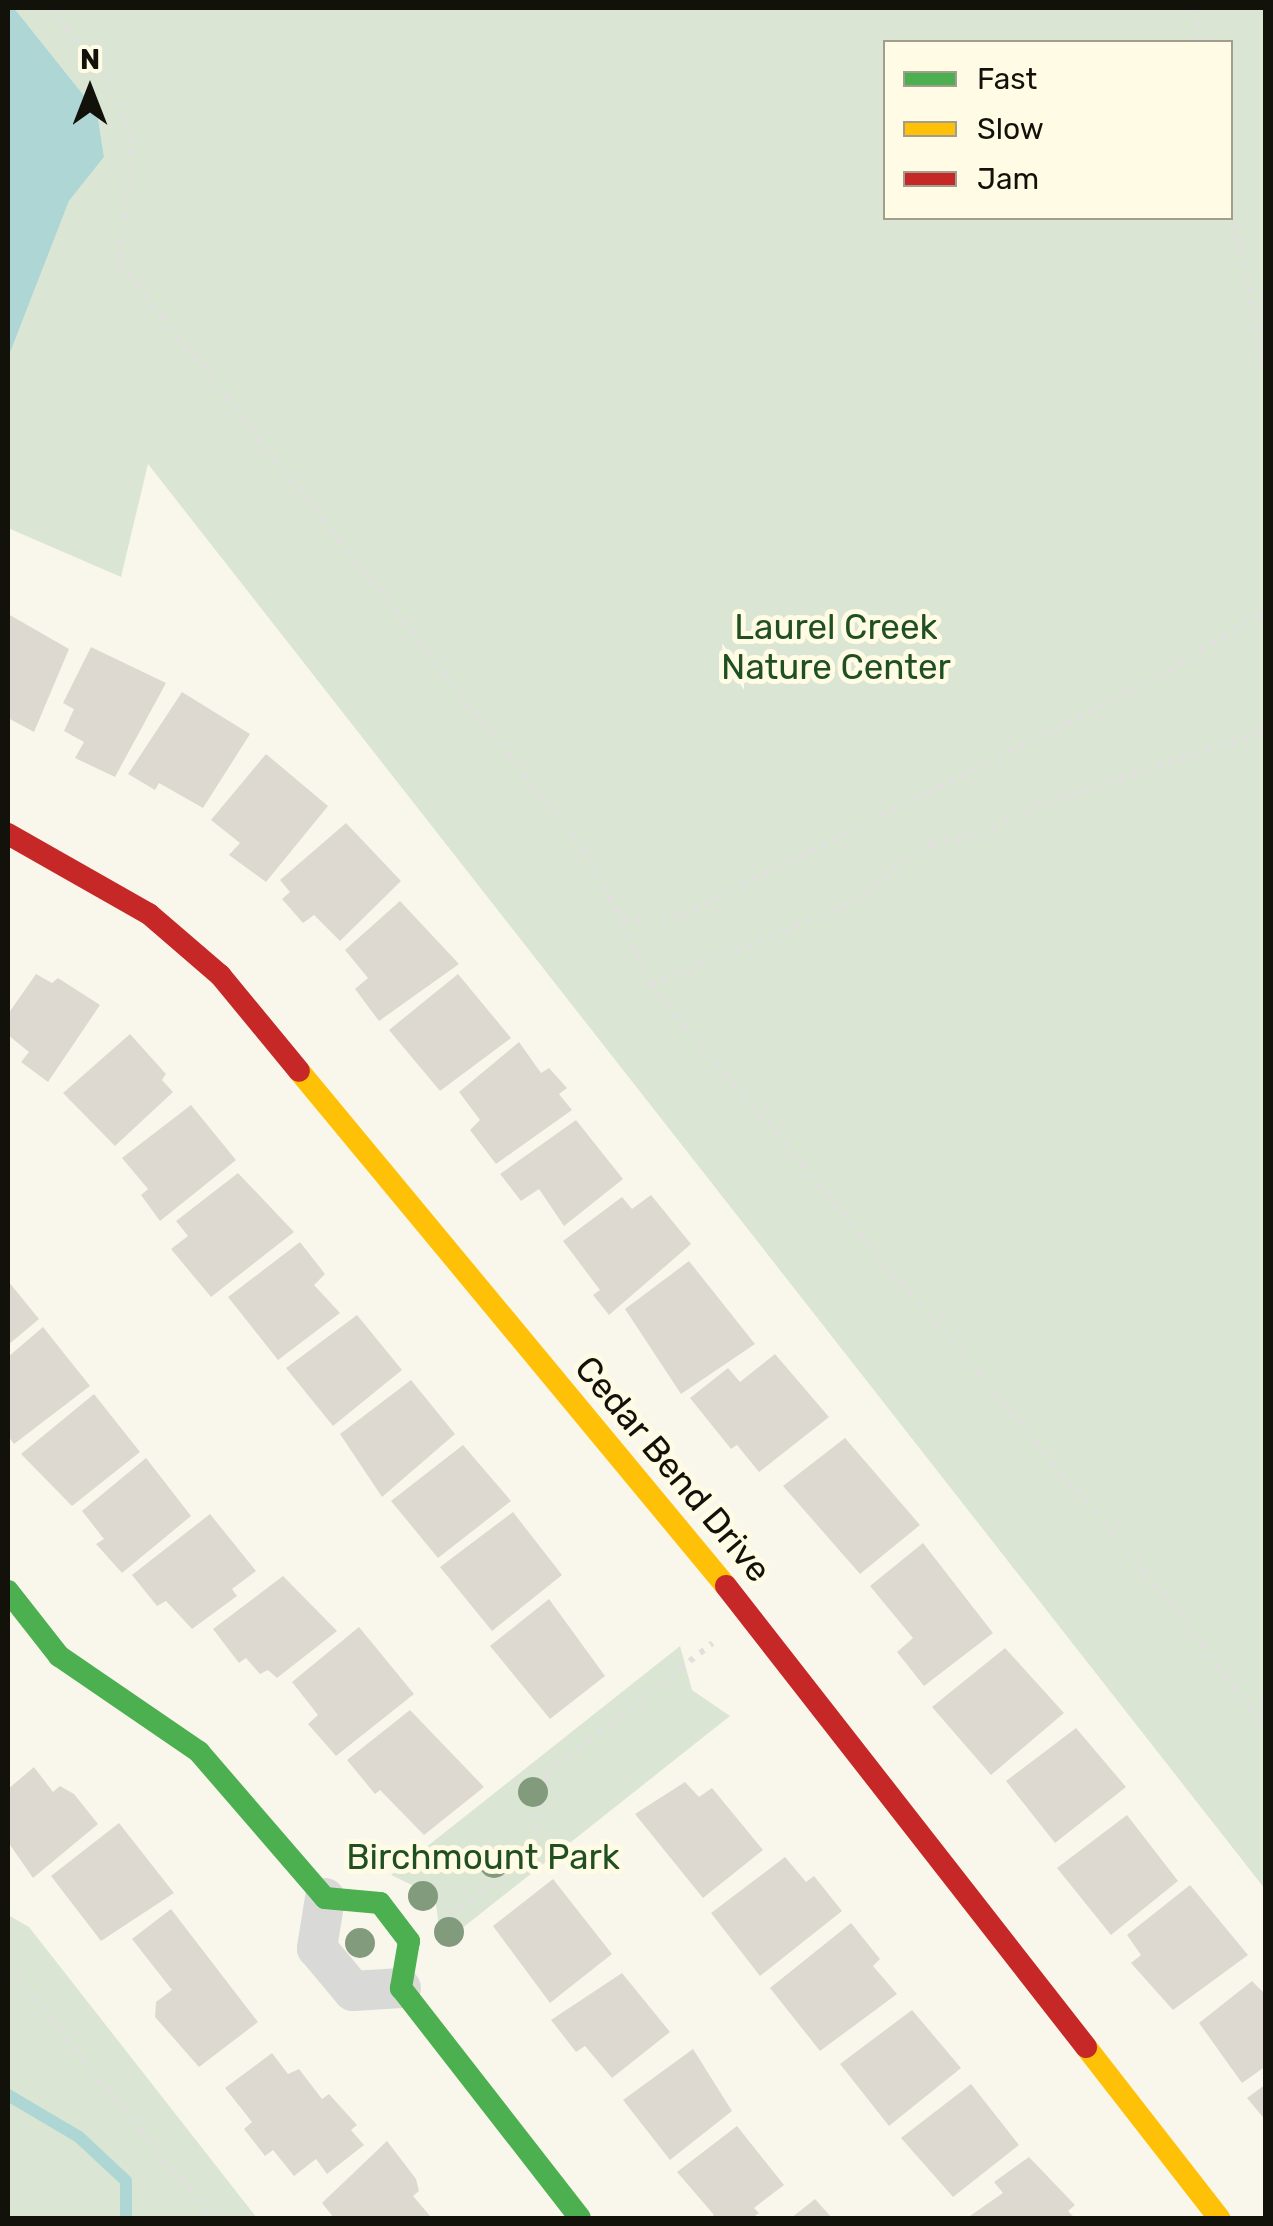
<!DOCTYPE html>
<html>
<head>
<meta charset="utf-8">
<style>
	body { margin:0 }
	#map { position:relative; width:1273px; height:2226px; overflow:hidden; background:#f9f7eb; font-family:Rubik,sans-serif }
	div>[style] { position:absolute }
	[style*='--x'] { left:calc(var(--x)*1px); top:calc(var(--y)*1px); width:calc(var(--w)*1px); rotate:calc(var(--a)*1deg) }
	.green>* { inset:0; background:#dae6d3 }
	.water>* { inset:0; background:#add6d5 }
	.stream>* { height:12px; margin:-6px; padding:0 6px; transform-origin:6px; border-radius:6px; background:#add6d5 }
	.building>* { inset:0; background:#ddd9d1 }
	.path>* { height:6px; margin-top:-3px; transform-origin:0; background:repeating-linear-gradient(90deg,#e0e0dd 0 5px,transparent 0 13px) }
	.street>* { height:40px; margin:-20px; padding:0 20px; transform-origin:20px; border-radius:20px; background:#d9d9d7 }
	.fast>* { height:22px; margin:-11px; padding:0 11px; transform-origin:11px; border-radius:11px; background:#4caf50 }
	.slow>* { height:22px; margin:-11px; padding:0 11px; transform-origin:11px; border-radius:11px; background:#ffc107 }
	.jam>* { height:22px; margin:-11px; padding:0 11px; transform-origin:11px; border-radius:11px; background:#c62828 }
	.trees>* { width:30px; height:30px; margin:-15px; border-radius:50%; background:#829b7c }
	span { translate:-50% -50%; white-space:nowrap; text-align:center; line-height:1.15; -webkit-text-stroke:10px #fffbe5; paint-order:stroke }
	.park-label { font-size:35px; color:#205021 }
	.street-label { font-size:35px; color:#13120a }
	.frame { position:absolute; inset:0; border:10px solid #13120a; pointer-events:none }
	.legend { position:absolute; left:883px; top:40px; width:350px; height:180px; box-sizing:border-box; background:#fffbe5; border:2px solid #a19e8d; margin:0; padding:12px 18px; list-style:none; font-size:30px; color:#13120a }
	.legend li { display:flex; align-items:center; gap:20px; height:50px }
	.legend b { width:50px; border:2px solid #a19e8d }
	.north { position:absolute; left:40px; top:40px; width:100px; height:100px; -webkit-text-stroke:8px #fffbe5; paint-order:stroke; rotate:0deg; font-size:28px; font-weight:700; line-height:40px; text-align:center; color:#13120a }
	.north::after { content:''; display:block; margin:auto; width:35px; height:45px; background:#13120a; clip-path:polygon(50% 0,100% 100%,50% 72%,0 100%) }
</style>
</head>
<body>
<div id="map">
	<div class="green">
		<div style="clip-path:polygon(evenodd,14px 8px,1265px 8px,1265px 1889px,148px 464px,121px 577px,8px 528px,8px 358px,69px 201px,104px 157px,97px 112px,14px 8px,886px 42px,1230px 42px,1230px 218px,886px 218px,886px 42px)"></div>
		<div style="clip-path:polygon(680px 1646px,692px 1690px,730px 1716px,441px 1945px,435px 1896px,391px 1875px)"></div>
		<div style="clip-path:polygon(8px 1915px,29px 1927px,257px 2218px,8px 2218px)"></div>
	</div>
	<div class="water">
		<div style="clip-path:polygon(8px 8px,14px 8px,97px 112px,104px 157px,69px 201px,8px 358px)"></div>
	</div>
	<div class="stream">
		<div style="--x:8;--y:2095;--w:82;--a:30.6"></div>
		<div style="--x:79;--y:2137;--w:64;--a:43.1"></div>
		<div style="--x:126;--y:2181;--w:37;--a:90"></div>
	</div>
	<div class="building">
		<div style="clip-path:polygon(8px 614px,69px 649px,34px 732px,8px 718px)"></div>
		<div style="clip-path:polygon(91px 647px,166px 683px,115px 777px,75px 758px,84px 742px,64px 731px,74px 709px,63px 703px)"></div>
		<div style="clip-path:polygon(182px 692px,250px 734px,203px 808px,159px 783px,155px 790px,128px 774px)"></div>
		<div style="clip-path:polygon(266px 754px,328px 806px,266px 882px,229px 855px,240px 843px,211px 820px)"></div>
		<div style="clip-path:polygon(346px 823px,401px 881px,340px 941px,314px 915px,303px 923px,282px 899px,290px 892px,280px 880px)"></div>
		<div style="clip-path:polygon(400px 901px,459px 964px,379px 1021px,355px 989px,368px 978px,345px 950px)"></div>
		<div style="clip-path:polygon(36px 974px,52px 983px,58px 978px,100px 1005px,48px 1082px,21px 1062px,29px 1052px,8px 1035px,8px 1014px)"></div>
		<div style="clip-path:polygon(458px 974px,511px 1038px,440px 1091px,389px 1030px)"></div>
		<div style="clip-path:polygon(130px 1034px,166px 1074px,162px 1080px,173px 1092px,115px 1146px,63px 1093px)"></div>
		<div style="clip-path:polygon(519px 1042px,541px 1073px,549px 1068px,567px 1088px,559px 1094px,572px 1110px,496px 1164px,470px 1130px,480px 1120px,459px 1092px)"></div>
		<div style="clip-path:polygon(191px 1105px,236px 1160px,160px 1221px,141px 1195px,148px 1189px,122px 1158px)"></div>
		<div style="clip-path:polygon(576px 1120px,623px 1179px,564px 1226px,539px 1189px,521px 1201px,500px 1174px)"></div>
		<div style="clip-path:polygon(238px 1173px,294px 1232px,211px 1297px,171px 1249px,188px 1236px,176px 1221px)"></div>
		<div style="clip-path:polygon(651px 1195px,691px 1244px,609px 1315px,593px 1295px,600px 1290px,563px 1241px,622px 1197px,632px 1209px)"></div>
		<div style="clip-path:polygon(300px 1242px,325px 1274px,314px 1285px,340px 1313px,278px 1360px,228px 1297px)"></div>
		<div style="clip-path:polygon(689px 1261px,755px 1344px,681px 1394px,625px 1309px)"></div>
		<div style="clip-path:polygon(8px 1281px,39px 1319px,8px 1345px)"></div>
		<div style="clip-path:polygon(357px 1315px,402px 1370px,333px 1426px,286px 1368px)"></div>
		<div style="clip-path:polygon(43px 1327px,90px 1386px,14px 1444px,8px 1436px,8px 1357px)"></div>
		<div style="clip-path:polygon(775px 1354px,829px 1417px,759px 1472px,737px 1445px,731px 1449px,690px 1398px,728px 1368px,740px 1382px)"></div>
		<div style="clip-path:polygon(411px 1380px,455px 1434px,382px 1497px,340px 1434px)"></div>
		<div style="clip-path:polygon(94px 1394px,140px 1452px,72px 1506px,21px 1454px)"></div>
		<div style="clip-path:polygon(845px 1438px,920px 1525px,860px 1574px,783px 1486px)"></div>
		<div style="clip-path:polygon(463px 1445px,511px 1501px,438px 1558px,391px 1501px)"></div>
		<div style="clip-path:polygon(146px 1458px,191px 1516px,122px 1573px,96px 1544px,104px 1539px,82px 1511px)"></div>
		<div style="clip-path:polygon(513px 1512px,562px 1575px,492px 1631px,440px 1567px)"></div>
		<div style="clip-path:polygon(210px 1514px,256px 1571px,232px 1589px,237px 1596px,192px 1629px,166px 1601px,157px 1606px,132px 1575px)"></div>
		<div style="clip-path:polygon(923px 1543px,993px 1633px,924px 1686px,897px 1652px,913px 1638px,870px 1586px)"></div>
		<div style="clip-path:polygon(283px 1576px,337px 1631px,277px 1678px,268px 1670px,260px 1674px,246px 1658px,239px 1663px,213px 1629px)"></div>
		<div style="clip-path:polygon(549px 1599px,605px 1676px,550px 1719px,490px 1646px)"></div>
		<div style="clip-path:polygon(359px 1627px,414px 1694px,336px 1756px,308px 1724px,318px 1715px,292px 1682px)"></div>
		<div style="clip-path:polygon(1005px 1648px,1064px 1713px,991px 1775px,932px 1707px)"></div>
		<div style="clip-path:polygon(410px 1710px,484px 1787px,424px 1835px,380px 1790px,375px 1794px,347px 1760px)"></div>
		<div style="clip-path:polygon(1076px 1728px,1126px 1787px,1055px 1843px,1006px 1781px)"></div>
		<div style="clip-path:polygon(34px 1767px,53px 1792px,60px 1786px,74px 1794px,98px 1824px,33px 1878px,8px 1842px,8px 1789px)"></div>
		<div style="clip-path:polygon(685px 1782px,699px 1797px,712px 1788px,763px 1850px,703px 1898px,635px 1814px)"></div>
		<div style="clip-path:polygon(1127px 1815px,1178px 1881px,1111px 1935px,1057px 1868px)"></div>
		<div style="clip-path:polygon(119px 1823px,174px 1893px,101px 1941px,51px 1876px)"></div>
		<div style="clip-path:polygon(785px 1857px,806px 1882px,814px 1876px,842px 1911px,760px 1976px,711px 1913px)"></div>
		<div style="clip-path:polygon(553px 1879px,612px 1954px,550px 2003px,493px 1926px)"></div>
		<div style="clip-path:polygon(1190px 1885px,1248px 1955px,1173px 2010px,1131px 1963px,1141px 1955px,1127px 1935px)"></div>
		<div style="clip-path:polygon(171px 1909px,258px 2022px,199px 2067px,155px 2017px,156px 2002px,172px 1990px,132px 1939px)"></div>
		<div style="clip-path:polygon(851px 1923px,880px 1959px,873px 1966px,897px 1994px,820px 2051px,770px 1988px)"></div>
		<div style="clip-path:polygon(622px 1973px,670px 2032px,612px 2078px,585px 2046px,576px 2052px,551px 2020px)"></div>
		<div style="clip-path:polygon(1252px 1981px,1266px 1995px,1266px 2066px,1242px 2083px,1199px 2023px)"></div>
		<div style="clip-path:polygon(912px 2010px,961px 2068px,889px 2126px,840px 2064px)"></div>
		<div style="clip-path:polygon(693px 2049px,732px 2111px,670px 2160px,623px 2100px)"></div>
		<div style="clip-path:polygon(272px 2053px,288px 2074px,299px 2069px,322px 2099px,329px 2094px,357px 2125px,351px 2130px,364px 2145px,327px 2174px,316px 2159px,294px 2176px,273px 2150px,265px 2156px,244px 2129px,252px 2122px,225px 2088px)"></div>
		<div style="clip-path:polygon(971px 2084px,1019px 2145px,953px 2197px,901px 2138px)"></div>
		<div style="clip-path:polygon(1266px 2084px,1266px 2121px,1247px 2098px)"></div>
		<div style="clip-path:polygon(737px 2126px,784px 2185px,754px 2208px,759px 2213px,752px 2218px,709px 2218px,714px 2215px,677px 2172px)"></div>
		<div style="clip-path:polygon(387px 2141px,416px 2179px,419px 2191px,413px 2196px,430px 2216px,334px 2218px,322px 2203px)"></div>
		<div style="clip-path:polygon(1029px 2157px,1075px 2205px,1068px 2211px,1075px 2218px,967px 2218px,1003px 2193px,994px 2182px)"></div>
		<div style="clip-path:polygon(815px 2199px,832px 2218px,791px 2218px)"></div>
	</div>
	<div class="path">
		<div style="--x:49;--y:8;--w:89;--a:50.9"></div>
		<div style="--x:105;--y:77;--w:66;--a:65"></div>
		<div style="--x:133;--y:137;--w:128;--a:95.8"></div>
		<div style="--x:120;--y:264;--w:748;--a:51.57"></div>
		<div style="--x:585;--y:850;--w:80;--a:62.5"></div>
		<div style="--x:622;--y:921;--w:60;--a:-5.7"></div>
		<div style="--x:682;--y:915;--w:504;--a:-26.41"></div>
		<div style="--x:1133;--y:691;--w:155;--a:-31"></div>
		<div style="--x:1197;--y:8;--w:34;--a:85"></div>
		<div style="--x:1230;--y:199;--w:181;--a:78.5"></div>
		<div style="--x:622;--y:921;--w:69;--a:66"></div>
		<div style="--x:650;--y:984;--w:206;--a:-21.6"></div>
		<div style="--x:842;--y:908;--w:109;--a:-36"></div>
		<div style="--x:930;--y:844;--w:50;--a:-11.5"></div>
		<div style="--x:979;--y:834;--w:73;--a:-25.9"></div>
		<div style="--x:1045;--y:802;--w:232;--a:-17.8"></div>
		<div style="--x:650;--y:984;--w:769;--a:49.91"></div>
		<div style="--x:1145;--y:1572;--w:197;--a:52.2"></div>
		<div style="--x:448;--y:1917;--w:102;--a:-36.2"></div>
		<div style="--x:530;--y:1857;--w:85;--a:-78.4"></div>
		<div style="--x:547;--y:1774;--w:211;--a:-38.3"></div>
		<div style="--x:8;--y:1967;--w:324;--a:50.8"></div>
	</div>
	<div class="street">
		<div style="--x:325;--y:1898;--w:51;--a:99.1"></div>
		<div style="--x:317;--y:1948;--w:56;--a:50.1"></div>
		<div style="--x:353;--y:1991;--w:48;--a:-3.6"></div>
	</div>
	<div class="fast">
		<div style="--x:8;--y:1591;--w:83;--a:51.9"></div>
		<div style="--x:59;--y:1656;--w:170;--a:34.4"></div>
		<div style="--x:199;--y:1752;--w:193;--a:49.2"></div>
		<div style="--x:325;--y:1898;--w:55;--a:5.2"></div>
		<div style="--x:380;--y:1903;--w:48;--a:52.7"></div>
		<div style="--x:409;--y:1941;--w:48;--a:99.7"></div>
		<div style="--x:401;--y:1988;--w:291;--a:52.1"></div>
	</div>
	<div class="slow">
		<div style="--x:299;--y:1071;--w:669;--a:50.34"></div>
		<div style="--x:1086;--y:2047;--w:217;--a:52.1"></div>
	</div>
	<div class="jam">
		<div style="--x:8;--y:834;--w:162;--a:29.6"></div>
		<div style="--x:149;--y:914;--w:94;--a:40.7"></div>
		<div style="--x:220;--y:975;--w:124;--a:50.5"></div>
		<div style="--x:726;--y:1586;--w:585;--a:52.01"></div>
	</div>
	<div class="trees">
		<div style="left:533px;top:1792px"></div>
		<div style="left:494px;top:1863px"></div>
		<div style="left:423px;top:1896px"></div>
		<div style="left:449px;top:1932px"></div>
		<div style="left:360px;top:1943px"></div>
	</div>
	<div class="park-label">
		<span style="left:836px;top:647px">Laurel Creek<br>Nature Center</span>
		<span style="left:483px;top:1857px">Birchmount Park</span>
	</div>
	<div class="street-label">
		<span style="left:673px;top:1469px;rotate:50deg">Cedar Bend Drive</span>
	</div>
	<div class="frame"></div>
	<ul class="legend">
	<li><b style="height:12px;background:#4caf50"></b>Fast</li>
	<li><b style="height:12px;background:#ffc107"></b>Slow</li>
	<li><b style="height:12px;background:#c62828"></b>Jam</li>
	</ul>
	<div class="north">N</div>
</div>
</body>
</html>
